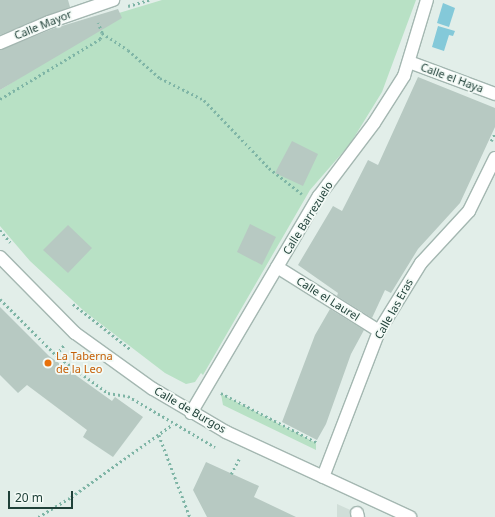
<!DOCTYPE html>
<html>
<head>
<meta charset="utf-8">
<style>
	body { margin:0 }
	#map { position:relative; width:495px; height:517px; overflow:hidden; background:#e2eee9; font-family:"Noto Sans",sans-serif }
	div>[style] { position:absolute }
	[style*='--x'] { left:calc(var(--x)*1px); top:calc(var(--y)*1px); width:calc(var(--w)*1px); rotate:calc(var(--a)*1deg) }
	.built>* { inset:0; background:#d0ded8 }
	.green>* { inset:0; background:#b8e1c5 }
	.water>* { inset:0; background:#84c9d9 }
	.building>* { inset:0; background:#b7c9c2 }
	.path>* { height:2.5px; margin-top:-1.25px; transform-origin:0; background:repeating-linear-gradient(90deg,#7fb5a6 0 2px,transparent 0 5px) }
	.roads { filter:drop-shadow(1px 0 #a4b7b1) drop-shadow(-1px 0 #a4b7b1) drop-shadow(0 1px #a4b7b1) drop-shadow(0 -1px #a4b7b1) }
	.service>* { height:12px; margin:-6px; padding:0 6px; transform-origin:6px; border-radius:6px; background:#fff }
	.minor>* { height:12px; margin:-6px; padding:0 6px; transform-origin:6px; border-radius:6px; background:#fff }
	.tertiary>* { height:12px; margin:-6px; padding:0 6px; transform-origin:6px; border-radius:6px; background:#fff }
	.dots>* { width:11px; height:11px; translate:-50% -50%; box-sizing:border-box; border:2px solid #f3faf6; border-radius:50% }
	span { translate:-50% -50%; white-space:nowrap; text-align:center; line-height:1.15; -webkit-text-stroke:3.5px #f3faf6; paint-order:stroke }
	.street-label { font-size:11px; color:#204139 }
	.food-label { font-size:11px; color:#c56008 }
	.left { translate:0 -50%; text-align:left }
	.scale { position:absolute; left:8px; top:491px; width:65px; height:18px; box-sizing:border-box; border:2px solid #204139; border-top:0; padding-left:5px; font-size:12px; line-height:14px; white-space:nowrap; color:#204139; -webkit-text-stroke:3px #f3faf6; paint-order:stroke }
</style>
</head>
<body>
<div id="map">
	<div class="built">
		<div style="clip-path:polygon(337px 504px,366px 517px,337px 517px)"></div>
	</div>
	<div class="green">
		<div style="clip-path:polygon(162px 0,416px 0,382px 92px,350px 144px,310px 190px,203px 375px,201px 373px,195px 382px,186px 384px,165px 373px,84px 311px,30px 261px,0 226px,0 90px,69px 47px,89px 22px)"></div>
		<div style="clip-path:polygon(221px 394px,316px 443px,316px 450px,223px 405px)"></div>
	</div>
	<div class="water">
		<div style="clip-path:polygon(443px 3px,455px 8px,449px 27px,437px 23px)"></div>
		<div style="clip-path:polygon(438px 26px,455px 31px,453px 36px,449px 35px,444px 51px,432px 47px)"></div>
	</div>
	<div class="building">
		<div style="clip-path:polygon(0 0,68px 0,70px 7px,0 35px)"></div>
		<div style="clip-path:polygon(118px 9px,122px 18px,0 90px,0 50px,52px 29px)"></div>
		<div style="clip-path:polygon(418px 77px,495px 108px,495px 127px,460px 203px,418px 249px,391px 293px,385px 290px,372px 318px,337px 296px,338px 293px,298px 265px,333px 206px,342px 211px,368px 160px,378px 165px)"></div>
		<div style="clip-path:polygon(292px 141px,318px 154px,303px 186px,275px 173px)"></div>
		<div style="clip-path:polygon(250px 224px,276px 237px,262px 265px,237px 252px)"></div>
		<div style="clip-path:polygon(68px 225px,92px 248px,68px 273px,43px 250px)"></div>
		<div style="clip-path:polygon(0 307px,49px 356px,112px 401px,115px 397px,143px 417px,113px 457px,83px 437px,87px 430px,27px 385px,18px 393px,0 375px)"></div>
		<div style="clip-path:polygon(330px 309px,364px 330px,351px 354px,326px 424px,317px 440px,282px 422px,315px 335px)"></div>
		<div style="clip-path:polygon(206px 462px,259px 486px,254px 497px,296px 517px,207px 517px,193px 490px)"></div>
	</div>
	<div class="path">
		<div style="--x:128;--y:6;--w:22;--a:-16"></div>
		<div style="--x:102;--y:33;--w:31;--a:33"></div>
		<div style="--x:128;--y:50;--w:43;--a:41.2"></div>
		<div style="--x:160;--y:78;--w:49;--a:26.6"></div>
		<div style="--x:204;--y:100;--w:94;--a:46.3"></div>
		<div style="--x:269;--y:168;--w:42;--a:38.2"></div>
		<div style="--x:0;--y:99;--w:117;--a:-31"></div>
		<div style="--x:100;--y:39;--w:6;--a:-72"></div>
		<div style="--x:102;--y:33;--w:11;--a:-112"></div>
		<div style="--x:491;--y:141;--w:9;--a:-63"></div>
		<div style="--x:0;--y:230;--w:16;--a:50"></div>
		<div style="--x:0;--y:299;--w:79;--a:45"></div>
		<div style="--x:56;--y:355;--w:64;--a:36.2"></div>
		<div style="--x:108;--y:393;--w:20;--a:9"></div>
		<div style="--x:128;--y:396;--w:101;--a:30.4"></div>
		<div style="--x:73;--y:304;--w:73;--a:38.3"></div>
		<div style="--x:56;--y:355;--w:13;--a:-51"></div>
		<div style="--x:221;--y:393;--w:109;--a:27.3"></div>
		<div style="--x:159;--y:435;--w:88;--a:69.3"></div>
		<div style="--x:231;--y:474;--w:17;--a:-62"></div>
		<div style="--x:38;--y:517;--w:39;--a:-31"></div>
		<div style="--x:71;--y:497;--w:125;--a:-35.6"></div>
	</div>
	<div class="roads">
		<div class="service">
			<div style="--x:357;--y:513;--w:4;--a:76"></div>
		</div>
		<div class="minor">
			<div style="--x:0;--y:43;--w:53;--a:-23.2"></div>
			<div style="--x:49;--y:22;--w:68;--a:-19"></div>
			<div style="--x:409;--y:62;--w:92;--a:20.4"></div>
			<div style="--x:277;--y:267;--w:120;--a:32.1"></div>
			<div style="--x:191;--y:413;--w:252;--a:-59.5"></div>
			<div style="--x:319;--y:196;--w:91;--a:-53"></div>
			<div style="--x:374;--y:123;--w:56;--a:-57.4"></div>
			<div style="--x:404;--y:76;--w:79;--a:-73.2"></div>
			<div style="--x:323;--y:477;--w:156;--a:-69"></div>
			<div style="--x:379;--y:331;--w:80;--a:-58.3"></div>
			<div style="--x:421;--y:263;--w:71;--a:-47.3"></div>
			<div style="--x:469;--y:211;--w:59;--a:-63.9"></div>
		</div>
		<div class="tertiary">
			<div style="--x:0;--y:257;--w:107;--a:45.4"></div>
			<div style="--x:75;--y:333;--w:96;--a:35.7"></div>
			<div style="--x:153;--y:389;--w:85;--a:30.5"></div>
			<div style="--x:226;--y:432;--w:203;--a:24.8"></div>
		</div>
	</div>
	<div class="dots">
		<div style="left:48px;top:363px;background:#e8710a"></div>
	</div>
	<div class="street-label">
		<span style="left:43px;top:25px;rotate:-22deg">Calle Mayor</span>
		<span style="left:452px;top:78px;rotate:20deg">Calle el Haya</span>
		<span style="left:308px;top:218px;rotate:-58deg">Calle Barrezuelo</span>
		<span style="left:328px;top:299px;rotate:32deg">Calle el Laurel</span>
		<span style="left:394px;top:309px;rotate:-61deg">Calle las Eras</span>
		<span style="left:190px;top:410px;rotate:30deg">Calle de Burgos</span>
	</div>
	<div class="food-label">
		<span class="left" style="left:56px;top:363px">La Taberna<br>de la Leo</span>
	</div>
	<div class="scale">20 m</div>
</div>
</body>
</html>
